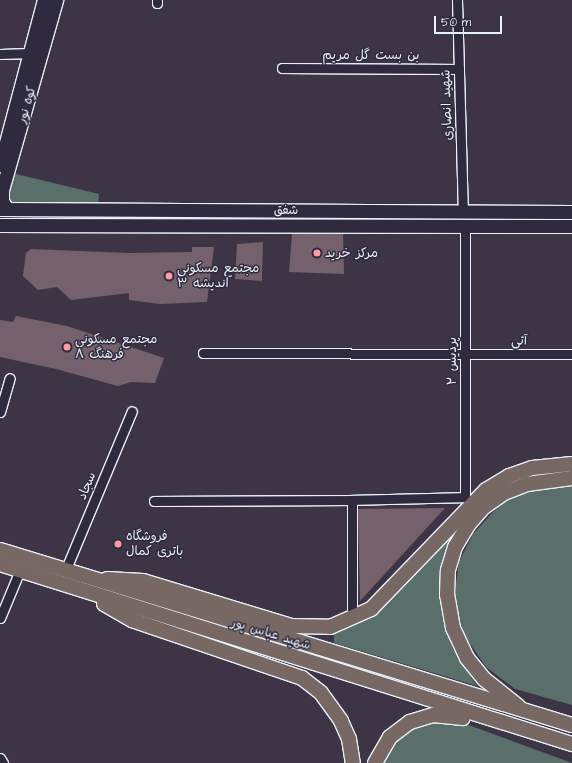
<!DOCTYPE html>
<html>
<head>
<meta charset="utf-8">
<style>
	body { margin:0 }
	#map { position:relative; width:572px; height:763px; overflow:hidden; background:#3d3546; font-family:"Architects Daughter","Playpen Sans Arabic",sans-serif }
	div>[style] { position:absolute }
	[style*='--x'] { left:calc(var(--x)*1px); top:calc(var(--y)*1px); width:calc(var(--w)*1px); rotate:calc(var(--a)*1deg) }
	.green>* { inset:0; background:#5a6f6a }
	.building>* { inset:0; background:#75616c }
	.roads { filter:drop-shadow(1px 0 #e8f1f8) drop-shadow(-1px 0 #e8f1f8) drop-shadow(0 1px #e8f1f8) drop-shadow(0 -1px #e8f1f8) }
	.street>* { height:9px; margin:-4.5px; padding:0 4.5px; transform-origin:4.5px; border-radius:4.5px; background:#2f2a3d }
	.secondary>* { height:13px; margin:-6.5px; padding:0 6.5px; transform-origin:6.5px; border-radius:6.5px; background:#2f2a3d }
	.primary>* { height:14px; margin:-7px; padding:0 7px; transform-origin:7px; border-radius:7px; background:#776864 }
	.dots>* { width:11px; height:11px; translate:-50% -50%; box-sizing:border-box; border:2px solid #2f2a3d; border-radius:50% }
	span { translate:-50% -50%; white-space:nowrap; text-align:center; line-height:1.15; -webkit-text-stroke:3px #2f2a3d; paint-order:stroke }
	.street-label { font-size:13px; color:#e8f1f8 }
	.poi-label { font-size:13px; color:#e8f1f8 }
	.left { translate:0 -50%; text-align:left }
	.scale { position:absolute; left:434px; top:16px; width:68px; height:18px; box-sizing:border-box; border:2px solid #e8f1f8; border-top:0; padding-left:5px; font-size:12px; line-height:14px; white-space:nowrap; color:#e8f1f8; -webkit-text-stroke:3px #2f2a3d; paint-order:stroke }
</style>
</head>
<body>
<div id="map">
	<div class="green">
		<div style="clip-path:polygon(12px 173px,99px 194px,98px 207px,7px 205px)"></div>
		<div style="clip-path:polygon(565px 485px,572px 486px,572px 705px,515px 689px,486px 667px,464px 635px,454px 598px,459px 562px,473px 534px,493px 512px,510px 498px,541px 488px)"></div>
		<div style="clip-path:polygon(468px 516px,442px 568px,440px 596px,444px 625px,453px 649px,477px 686px,334px 643px,334px 631px,360px 620px)"></div>
		<div style="clip-path:polygon(450px 720px,466px 724px,572px 763px,379px 763px,389px 746px,405px 730px,429px 722px)"></div>
	</div>
	<div class="building">
		<div style="clip-path:polygon(292px 234px,343px 234px,344px 274px,289px 272px)"></div>
		<div style="clip-path:polygon(263px 242px,262px 281px,235px 279px,237px 244px)"></div>
		<div style="clip-path:polygon(192px 247px,214px 247px,207px 302px,160px 304px,129px 300px,129px 293px,71px 300px,57px 287px,38px 290px,23px 276px,26px 253px,31px 249px,128px 253px,192px 252px)"></div>
		<div style="clip-path:polygon(16px 316px,67px 326px,164px 358px,155px 383px,131px 382px,118px 386px,56px 369px,0 357px,0 320px,13px 322px)"></div>
		<div style="clip-path:polygon(445px 508px,360px 601px,358px 509px)"></div>
	</div>
	<div class="roads">
		<div class="street">
			<div style="--x:457;--y:0;--w:210;--a:88.4"></div>
			<div style="--x:157;--y:3;--w:3;--a:-90"></div>
			<div style="--x:0;--y:54;--w:30;--a:-2"></div>
			<div style="--x:282;--y:68;--w:177;--a:0.3"></div>
			<div style="--x:203;--y:353;--w:369;--a:0.2"></div>
			<div style="--x:0;--y:412;--w:35;--a:-74"></div>
			<div style="--x:154;--y:501;--w:198;--a:-0.3"></div>
			<div style="--x:65;--y:571;--w:173;--a:-67.3"></div>
			<div style="--x:0;--y:618;--w:52;--a:-67.4"></div>
			<div style="--x:352;--y:619;--w:119;--a:-90"></div>
			<div style="--x:352;--y:500;--w:113;--a:-1.5"></div>
			<div style="--x:465;--y:497;--w:271;--a:-90"></div>
			<div style="--x:0;--y:758;--w:6;--a:59"></div>
		</div>
		<div class="secondary">
			<div style="--x:0;--y:165;--w:171;--a:-75.1"></div>
			<div style="--x:0;--y:209;--w:572;--a:0.3"></div>
			<div style="--x:7;--y:209;--w:9;--a:-122"></div>
			<div style="--x:2;--y:201;--w:11;--a:-90"></div>
			<div style="--x:2;--y:190;--w:198;--a:-74.1"></div>
			<div style="--x:0;--y:225;--w:572;--a:0.1"></div>
		</div>
		<div class="primary">
			<div style="--x:0;--y:550;--w:598;--a:17.01"></div>
			<div style="--x:0;--y:564;--w:600;--a:17.47"></div>
			<div style="--x:107;--y:579;--w:36;--a:3"></div>
			<div style="--x:143;--y:581;--w:155;--a:16.9"></div>
			<div style="--x:291;--y:626;--w:39;--a:1"></div>
			<div style="--x:330;--y:627;--w:45;--a:-23.7"></div>
			<div style="--x:371;--y:609;--w:165;--a:-46"></div>
			<div style="--x:486;--y:490;--w:27;--a:-31"></div>
			<div style="--x:509;--y:476;--w:24;--a:-19"></div>
			<div style="--x:532;--y:468;--w:40;--a:-5.7"></div>
			<div style="--x:104;--y:604;--w:32;--a:30"></div>
			<div style="--x:132;--y:620;--w:180;--a:18.8"></div>
			<div style="--x:302;--y:678;--w:24;--a:38"></div>
			<div style="--x:321;--y:693;--w:34;--a:54"></div>
			<div style="--x:341;--y:721;--w:20;--a:66"></div>
			<div style="--x:349;--y:739;--w:24;--a:81"></div>
			<div style="--x:518;--y:706;--w:43;--a:-141.5"></div>
			<div style="--x:484;--y:679;--w:27;--a:-129"></div>
			<div style="--x:467;--y:658;--w:33;--a:-115"></div>
			<div style="--x:453;--y:628;--w:34;--a:-100"></div>
			<div style="--x:447;--y:595;--w:25;--a:-88"></div>
			<div style="--x:448;--y:570;--w:24;--a:-73"></div>
			<div style="--x:455;--y:547;--w:27;--a:-59"></div>
			<div style="--x:469;--y:524;--w:23;--a:-49"></div>
			<div style="--x:484;--y:507;--w:24;--a:-35"></div>
			<div style="--x:504;--y:493;--w:25;--a:-21"></div>
			<div style="--x:527;--y:484;--w:45;--a:-7.6"></div>
			<div style="--x:375;--y:763;--w:30;--a:-60"></div>
			<div style="--x:390;--y:737;--w:25;--a:-37"></div>
			<div style="--x:410;--y:722;--w:24;--a:-17"></div>
			<div style="--x:433;--y:715;--w:30;--a:6"></div>
		</div>
	</div>
	<div class="dots">
		<div style="left:317px;top:253px;background:#ff9aa2"></div>
		<div style="left:169px;top:276px;background:#ff9aa2"></div>
		<div style="left:67px;top:347px;background:#ff9aa2"></div>
		<div style="left:118px;top:544px;background:#ff9aa2"></div>
	</div>
	<div class="street-label">
		<span style="left:371px;top:55px">بن بست گل مریم</span>
		<span style="left:27px;top:105px;rotate:-74deg">کوه نور</span>
		<span style="left:447px;top:105px;rotate:-92deg">شهید انصاری</span>
		<span style="left:286px;top:210px">شفق</span>
		<span style="left:519px;top:341px;rotate:1deg">آتی</span>
		<span style="left:452px;top:361px;rotate:-90deg">پردیس ۲</span>
		<span style="left:87px;top:486px;rotate:-67deg">سجاد</span>
		<span style="left:271px;top:634px;rotate:17deg">شهید عباس پور</span>
	</div>
	<div class="poi-label">
		<span class="left" style="left:325px;top:253px">مرکز خرید</span>
		<span class="left" style="left:177px;top:276px">مجتمع مسکونی<br>اندیشه ۳</span>
		<span class="left" style="left:75px;top:347px">مجتمع مسکونی<br>فرهنگ ۸</span>
		<span class="left" style="left:126px;top:544px">فروشگاه<br>باتری کمال</span>
	</div>
	<div class="scale">50 m</div>
</div>
</body>
</html>
